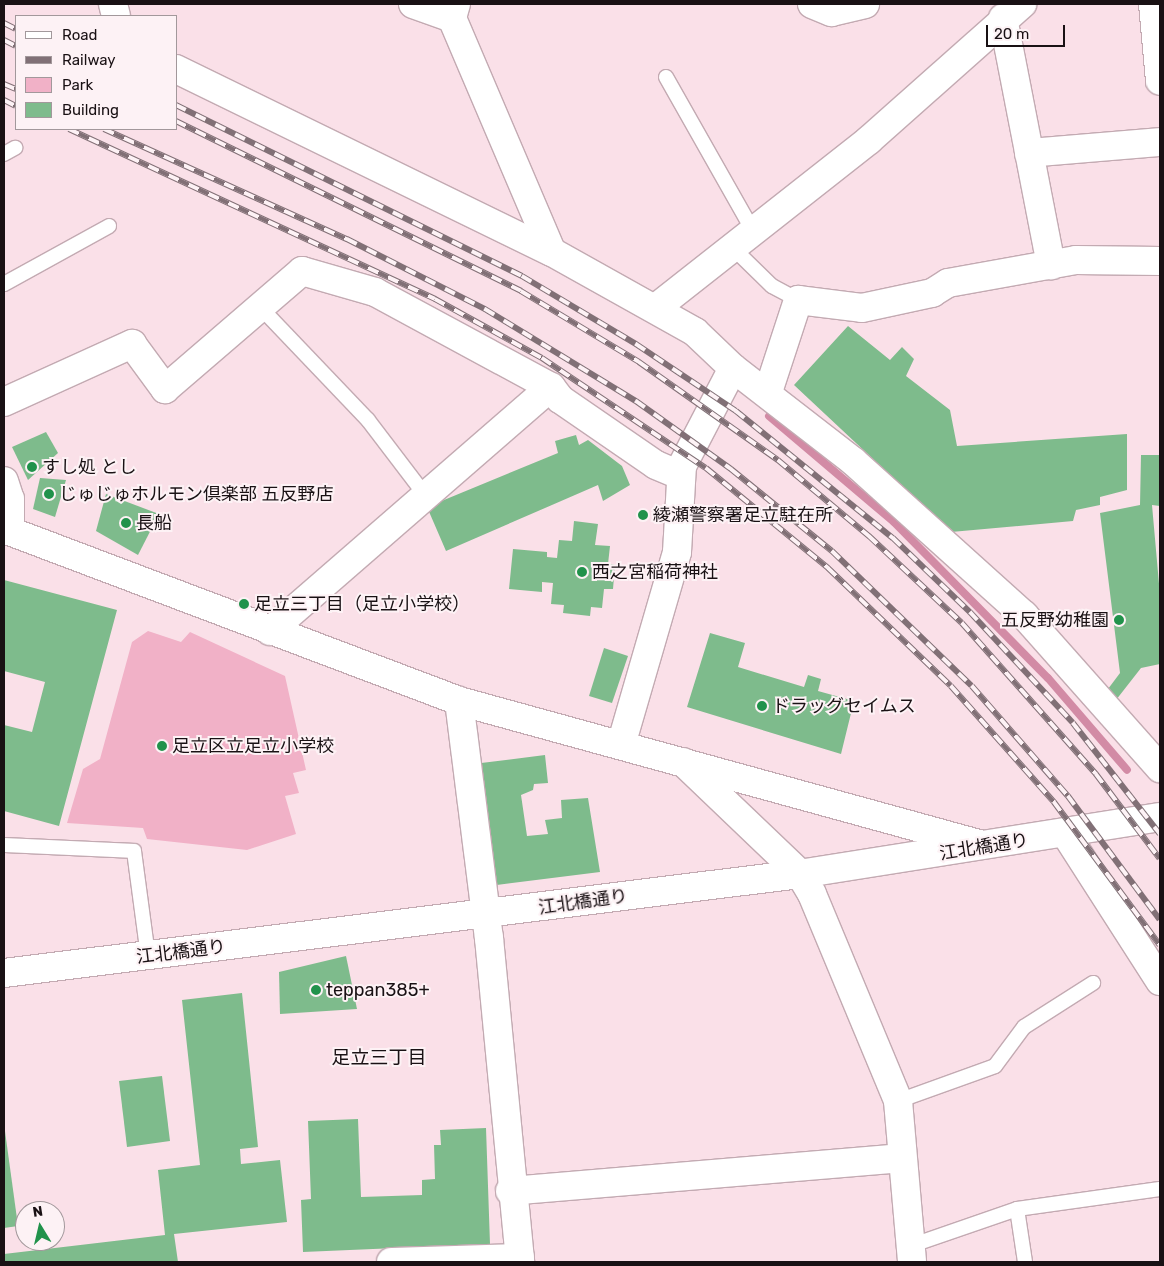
<!DOCTYPE html>
<html>
<head>
<meta charset="utf-8">
<style>
	body { margin:0 }
	#map { position:relative; width:1164px; height:1266px; overflow:hidden; background:#fae0e8; font-family:Rubik,"Noto Sans JP",sans-serif }
	div>[style] { position:absolute }
	[style*='--x'] { left:calc(var(--x)*1px); top:calc(var(--y)*1px); width:calc(var(--w)*1px); rotate:calc(var(--a)*1deg) }
	.green>* { inset:0; background:#f1b1c7 }
	.stream>* { height:8px; margin:-4px; padding:0 4px; transform-origin:4px; border-radius:4px; background:#d28ba5 }
	.building>* { inset:0; background:#7ebb8c }
	.roads { filter:drop-shadow(1px 0 #c3aab2) drop-shadow(-1px 0 #c3aab2) drop-shadow(0 1px #c3aab2) drop-shadow(0 -1px #c3aab2) }
	.lane>* { height:14px; margin:-7px; padding:0 7px; transform-origin:7px; border-radius:7px; background:#fff }
	.street>* { height:28px; margin:-14px; padding:0 14px; transform-origin:14px; border-radius:14px; background:#fff }
	.secondary>* { height:28px; margin:-14px; padding:0 14px; transform-origin:14px; border-radius:14px; background:#fff }
	.rail>* { height:5.5px; margin-top:-2.75px; transform-origin:0; background:repeating-linear-gradient(90deg,#fdf2f5 0 11px,#817076 0 22px); box-sizing:border-box; border-block:1px solid #817076 }
	.dots>* { width:14px; height:14px; translate:-50% -50%; box-sizing:border-box; border:2px solid #fdf2f5; border-radius:50% }
	span { translate:-50% -50%; white-space:nowrap; text-align:center; line-height:1.15; -webkit-text-stroke:4px #fdf2f5; paint-order:stroke }
	.poi-label { font-size:18px; color:#191114 }
	.left { translate:0 -50%; text-align:left }
	.right { translate:-100% -50%; text-align:right }
	.street-label { font-size:18px; color:#191114 }
	.neighbourhood-label { font-size:19px; color:#191114 }
	.frame { position:absolute; inset:0; border:5px solid #191114; pointer-events:none }
	.legend { position:absolute; left:15px; top:15px; width:162px; height:115px; box-sizing:border-box; background:#fdf2f5; border:1px solid #a2989b; margin:0; padding:6px 9px; list-style:none; font-size:15px; color:#191114 }
	.legend li { display:flex; align-items:center; gap:10px; height:25px }
	.legend b { width:25px; border:1px solid #a2989b }
	.north { position:absolute; left:15px; top:1201px; width:50px; height:50px; box-sizing:border-box; background:#fdf2f5; border:1px solid #a2989b; border-radius:50%; rotate:351deg; font-size:14px; font-weight:700; line-height:20px; text-align:center; color:#191114 }
	.north::after { content:''; display:block; margin:auto; width:18px; height:22px; background:#21924b; clip-path:polygon(50% 0,100% 100%,50% 72%,0 100%) }
	.scale { position:absolute; left:986px; top:25px; width:79px; height:22px; box-sizing:border-box; border:2px solid #191114; border-top:0; padding-left:6px; font-size:15px; line-height:18px; white-space:nowrap; color:#191114; -webkit-text-stroke:4px #fdf2f5; paint-order:stroke }
</style>
</head>
<body>
<div id="map">
	<div class="green">
		<div style="clip-path:polygon(148px 631px,181px 642px,190px 632px,285px 676px,306px 770px,293px 773px,299px 793px,285px 796px,296px 834px,247px 850px,147px 839px,143px 828px,67px 823px,83px 769px,100px 759px,132px 642px)"></div>
	</div>
	<div class="stream">
		<div style="--x:769;--y:416;--w:164;--a:40.3"></div>
		<div style="--x:894;--y:522;--w:219;--a:45.4"></div>
		<div style="--x:1048;--y:678;--w:121;--a:49.3"></div>
	</div>
	<div class="building">
		<div style="clip-path:polygon(848px 326px,890px 360px,902px 347px,914px 359px,906px 376px,950px 410px,957px 446px,1127px 434px,1127px 490px,1100px 497px,1100px 505px,1076px 510px,1073px 521px,951px 532px,794px 385px)"></div>
		<div style="clip-path:polygon(46px 432px,58px 453px,28px 480px,12px 447px)"></div>
		<div style="clip-path:polygon(576px 435px,579px 445px,588px 440px,622px 466px,630px 485px,603px 501px,598px 485px,446px 551px,427px 507px,558px 453px,555px 441px)"></div>
		<div style="clip-path:polygon(1141px 455px,1160px 455px,1160px 506px,1152px 505px,1160px 595px,1160px 664px,1141px 668px,1116px 700px,1108px 689px,1120px 673px,1100px 513px,1140px 505px)"></div>
		<div style="clip-path:polygon(40px 478px,66px 480px,55px 517px,33px 509px)"></div>
		<div style="clip-path:polygon(106px 494px,159px 514px,138px 555px,96px 531px)"></div>
		<div style="clip-path:polygon(574px 521px,598px 524px,595px 545px,610px 546px,608px 564px,615px 565px,613px 589px,604px 589px,602px 608px,591px 607px,590px 616px,563px 613px,564px 605px,551px 604px,553px 583px,542px 582px,542px 592px,509px 589px,513px 549px,547px 552px,547px 557px,557px 558px,559px 540px,572px 541px)"></div>
		<div style="clip-path:polygon(4px 580px,117px 610px,59px 826px,4px 811px,4px 725px,32px 732px,45px 682px,4px 671px)"></div>
		<div style="clip-path:polygon(710px 633px,745px 643px,738px 667px,804px 687px,808px 675px,821px 679px,818px 691px,854px 701px,841px 754px,687px 707px)"></div>
		<div style="clip-path:polygon(604px 648px,628px 656px,612px 703px,589px 696px)"></div>
		<div style="clip-path:polygon(545px 755px,548px 783px,534px 784px,533px 790px,521px 795px,527px 836px,548px 834px,545px 820px,562px 818px,561px 800px,588px 798px,600px 872px,489px 886px,473px 764px)"></div>
		<div style="clip-path:polygon(346px 956px,357px 1009px,280px 1014px,279px 972px)"></div>
		<div style="clip-path:polygon(242px 993px,258px 1147px,240px 1149px,241px 1164px,280px 1160px,287px 1222px,174px 1234px,178px 1262px,4px 1262px,4px 1254px,165px 1235px,158px 1170px,200px 1165px,182px 1000px)"></div>
		<div style="clip-path:polygon(162px 1076px,170px 1141px,127px 1147px,119px 1081px)"></div>
		<div style="clip-path:polygon(358px 1119px,361px 1197px,422px 1195px,422px 1180px,435px 1179px,434px 1145px,441px 1145px,440px 1130px,486px 1128px,490px 1244px,303px 1252px,301px 1200px,311px 1199px,308px 1121px)"></div>
		<div style="clip-path:polygon(4px 1124px,18px 1226px,4px 1228px)"></div>
	</div>
	<div class="roads">
		<div class="lane">
			<div style="--x:666;--y:77;--w:175;--a:60.5"></div>
			<div style="--x:4;--y:154;--w:13;--a:-29"></div>
			<div style="--x:733;--y:248;--w:54;--a:44.3"></div>
			<div style="--x:772;--y:286;--w:30;--a:28"></div>
			<div style="--x:4;--y:284;--w:120;--a:-28.9"></div>
			<div style="--x:260;--y:307;--w:156;--a:46.3"></div>
			<div style="--x:368;--y:420;--w:96;--a:52.7"></div>
			<div style="--x:4;--y:845;--w:130;--a:2.6"></div>
			<div style="--x:134;--y:851;--w:106;--a:82.4"></div>
			<div style="--x:898;--y:1101;--w:103;--a:-19.8"></div>
			<div style="--x:995;--y:1066;--w:49;--a:-53.4"></div>
			<div style="--x:1024;--y:1027;--w:82;--a:-32.5"></div>
			<div style="--x:1017;--y:1209;--w:54;--a:81.4"></div>
			<div style="--x:910;--y:1246;--w:113;--a:-19.1"></div>
			<div style="--x:1017;--y:1209;--w:144;--a:-8"></div>
		</div>
		<div class="street">
			<div style="--x:113;--y:4;--w:12;--a:76"></div>
			<div style="--x:413;--y:4;--w:41;--a:19.7"></div>
			<div style="--x:456;--y:4;--w:15;--a:106"></div>
			<div style="--x:452;--y:18;--w:254;--a:66.9"></div>
			<div style="--x:812;--y:4;--w:21;--a:23"></div>
			<div style="--x:831;--y:12;--w:35;--a:-13"></div>
			<div style="--x:1153;--y:4;--w:77;--a:84.8"></div>
			<div style="--x:1003;--y:18;--w:252;--a:79"></div>
			<div style="--x:176;--y:69;--w:418;--a:26"></div>
			<div style="--x:552;--y:252;--w:164;--a:29.2"></div>
			<div style="--x:695;--y:332;--w:52;--a:43.5"></div>
			<div style="--x:733;--y:368;--w:153;--a:37.8"></div>
			<div style="--x:854;--y:462;--w:229;--a:42"></div>
			<div style="--x:1024;--y:615;--w:205;--a:48.4"></div>
			<div style="--x:1029;--y:153;--w:131;--a:-4.8"></div>
			<div style="--x:657;--y:307;--w:270;--a:-38.2"></div>
			<div style="--x:869;--y:140;--w:205;--a:-41.6"></div>
			<div style="--x:768;--y:392;--w:97;--a:-71.9"></div>
			<div style="--x:798;--y:300;--w:64;--a:7.1"></div>
			<div style="--x:862;--y:308;--w:72;--a:-12.1"></div>
			<div style="--x:932;--y:293;--w:19;--a:-32"></div>
			<div style="--x:948;--y:283;--w:130;--a:-10.2"></div>
			<div style="--x:1076;--y:260;--w:84;--a:0.7"></div>
			<div style="--x:4;--y:402;--w:141;--a:-24.4"></div>
			<div style="--x:132;--y:344;--w:56;--a:53.7"></div>
			<div style="--x:165;--y:389;--w:181;--a:-40.7"></div>
			<div style="--x:302;--y:271;--w:76;--a:16"></div>
			<div style="--x:375;--y:292;--w:200;--a:28.4"></div>
			<div style="--x:551;--y:387;--w:15;--a:53"></div>
			<div style="--x:560;--y:399;--w:116;--a:34.5"></div>
			<div style="--x:656;--y:465;--w:26;--a:23"></div>
			<div style="--x:4;--y:481;--w:19;--a:72"></div>
			<div style="--x:10;--y:499;--w:31;--a:90"></div>
			<div style="--x:270;--y:631;--w:372;--a:-41"></div>
			<div style="--x:459;--y:701;--w:239;--a:82.8"></div>
			<div style="--x:489;--y:938;--w:325;--a:84.5"></div>
			<div style="--x:621;--y:745;--w:201;--a:-73.8"></div>
			<div style="--x:677;--y:552;--w:86;--a:-86.7"></div>
			<div style="--x:682;--y:466;--w:110;--a:-62.5"></div>
			<div style="--x:683;--y:762;--w:162;--a:43.7"></div>
			<div style="--x:800;--y:874;--w:23;--a:59"></div>
			<div style="--x:812;--y:894;--w:224;--a:67.4"></div>
			<div style="--x:898;--y:1101;--w:162;--a:85"></div>
			<div style="--x:1065;--y:833;--w:176;--a:57.3"></div>
			<div style="--x:510;--y:1191;--w:392;--a:-4.8"></div>
			<div style="--x:391;--y:1262;--w:129;--a:-1.8"></div>
		</div>
		<div class="secondary">
			<div style="--x:4;--y:529;--w:486;--a:20.7"></div>
			<div style="--x:459;--y:701;--w:539;--a:15.38"></div>
			<div style="--x:4;--y:973;--w:802;--a:-7.09"></div>
			<div style="--x:800;--y:874;--w:364;--a:-9"></div>
		</div>
	</div>
	<div class="rail">
		<div style="--x:4;--y:23;--w:13;--a:27"></div>
		<div style="--x:4;--y:40;--w:13;--a:27"></div>
		<div style="--x:4;--y:84;--w:13;--a:23"></div>
		<div style="--x:4;--y:100;--w:13;--a:27"></div>
		<div style="--x:176;--y:105;--w:386;--a:26.3"></div>
		<div style="--x:522;--y:276;--w:133;--a:30.8"></div>
		<div style="--x:636;--y:344;--w:120;--a:33.8"></div>
		<div style="--x:736;--y:411;--w:202;--a:39"></div>
		<div style="--x:893;--y:538;--w:107;--a:43.9"></div>
		<div style="--x:970;--y:612;--w:151;--a:47.1"></div>
		<div style="--x:1073;--y:723;--w:141;--a:51.9"></div>
		<div style="--x:176;--y:121;--w:385;--a:26.2"></div>
		<div style="--x:521;--y:291;--w:138;--a:31"></div>
		<div style="--x:639;--y:362;--w:170;--a:35.2"></div>
		<div style="--x:778;--y:460;--w:119;--a:39.9"></div>
		<div style="--x:869;--y:536;--w:127;--a:43.1"></div>
		<div style="--x:962;--y:623;--w:202;--a:48.4"></div>
		<div style="--x:1096;--y:774;--w:106;--a:53"></div>
		<div style="--x:69;--y:129;--w:404;--a:24.9"></div>
		<div style="--x:435;--y:299;--w:122;--a:28.9"></div>
		<div style="--x:542;--y:358;--w:197;--a:33.9"></div>
		<div style="--x:706;--y:468;--w:158;--a:39.3"></div>
		<div style="--x:828;--y:568;--w:170;--a:43.8"></div>
		<div style="--x:951;--y:686;--w:155;--a:48.4"></div>
		<div style="--x:1054;--y:802;--w:178;--a:53.5"></div>
		<div style="--x:104;--y:129;--w:267;--a:24.4"></div>
		<div style="--x:347;--y:239;--w:155;--a:26.9"></div>
		<div style="--x:485;--y:309;--w:177;--a:31.4"></div>
		<div style="--x:636;--y:401;--w:117;--a:35.6"></div>
		<div style="--x:731;--y:469;--w:130;--a:39.1"></div>
		<div style="--x:832;--y:551;--w:194;--a:44"></div>
		<div style="--x:972;--y:686;--w:146;--a:48.9"></div>
		<div style="--x:1068;--y:796;--w:154;--a:53.4"></div>
	</div>
	<div class="dots">
		<div style="left:32px;top:467px;background:#21924b"></div>
		<div style="left:49px;top:494px;background:#21924b"></div>
		<div style="left:643px;top:515px;background:#21924b"></div>
		<div style="left:126px;top:523px;background:#21924b"></div>
		<div style="left:582px;top:572px;background:#21924b"></div>
		<div style="left:244px;top:604px;background:#21924b"></div>
		<div style="left:1119px;top:620px;background:#21924b"></div>
		<div style="left:762px;top:706px;background:#21924b"></div>
		<div style="left:162px;top:746px;background:#21924b"></div>
		<div style="left:316px;top:990px;background:#21924b"></div>
	</div>
	<div class="poi-label">
		<span class="left" style="left:42px;top:467px">すし処 とし</span>
		<span class="left" style="left:59px;top:494px">じゅじゅホルモン倶楽部 五反野店</span>
		<span class="left" style="left:653px;top:515px">綾瀬警察署足立駐在所</span>
		<span class="left" style="left:136px;top:523px">長船</span>
		<span class="left" style="left:592px;top:572px">西之宮稲荷神社</span>
		<span class="left" style="left:254px;top:604px">足立三丁目（足立小学校）</span>
		<span class="right" style="left:1109px;top:620px">五反野幼稚園</span>
		<span class="left" style="left:772px;top:706px">ドラッグセイムス</span>
		<span class="left" style="left:172px;top:746px">足立区立足立小学校</span>
		<span class="left" style="left:326px;top:990px">teppan385+</span>
	</div>
	<div class="street-label">
		<span style="left:984px;top:847px;rotate:-9deg">江北橋通り</span>
		<span style="left:583px;top:902px;rotate:-8deg">江北橋通り</span>
		<span style="left:181px;top:952px;rotate:-7deg">江北橋通り</span>
	</div>
	<div class="neighbourhood-label">
		<span style="left:379px;top:1058px">足立三丁目</span>
	</div>
	<div class="frame"></div>
	<ul class="legend">
	<li><b style="height:6px;background:#fff"></b>Road</li>
	<li><b style="height:6px;background:#817076"></b>Railway</li>
	<li><b style="height:14px;background:#f1b1c7"></b>Park</li>
	<li><b style="height:14px;background:#7ebb8c"></b>Building</li>
	</ul>
	<div class="north">N</div>
	<div class="scale">20 m</div>
</div>
</body>
</html>
